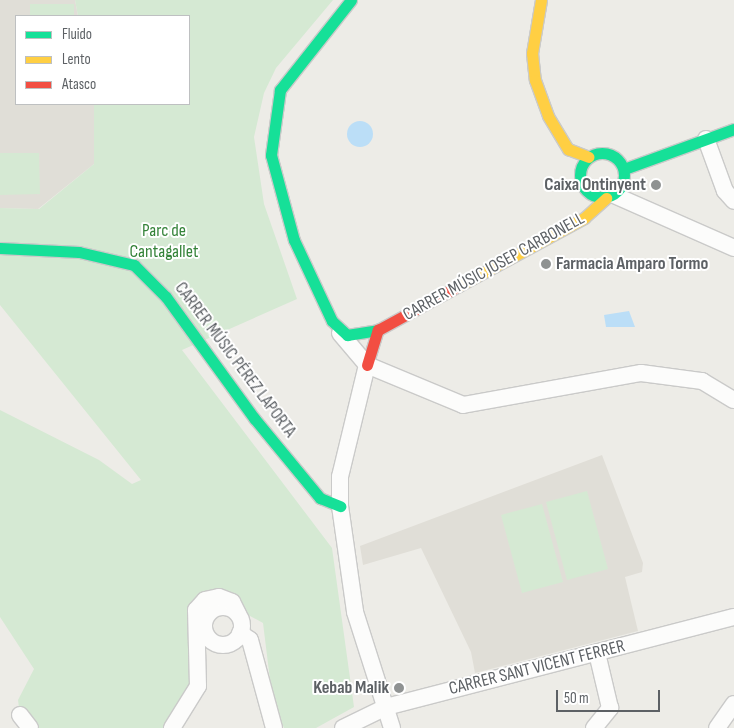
<!DOCTYPE html>
<html>
<head>
<meta charset="utf-8">
<style>
	body { margin:0 }
	#map { position:relative; width:734px; height:728px; overflow:hidden; background:#edece7; font-family:"Sofia Sans Condensed",sans-serif }
	div>[style] { position:absolute }
	[style*='--x'] { left:calc(var(--x)*1px); top:calc(var(--y)*1px); width:calc(var(--w)*1px); rotate:calc(var(--a)*1deg) }
	.education>* { inset:0; background:#e0ded7 }
	.green>* { inset:0; background:#d5e9d3 }
	.water>* { inset:0; background:#bbdef7 }
	.round { border-radius:50% }
	.roads { filter:drop-shadow(1px 0 #cacac9) drop-shadow(-1px 0 #cacac9) drop-shadow(0 1px #cacac9) drop-shadow(0 -1px #cacac9) }
	.street>* { height:16px; margin:-8px; padding:0 8px; transform-origin:8px; border-radius:8px; background:#fcfcfb }
	.street>.ring { margin:-8px; padding:0; box-sizing:content-box; background:none; border:16px solid #fcfcfb; border-radius:50% }
	.fast>* { height:11px; margin:-5.5px; padding:0 5.5px; transform-origin:5.5px; border-radius:5.5px; background:#16e098 }
	.fast>.ring { margin:-5.5px; padding:0; box-sizing:content-box; background:none; border:11px solid #16e098; border-radius:50% }
	.slow>* { height:11px; margin:-5.5px; padding:0 5.5px; transform-origin:5.5px; border-radius:5.5px; background:#ffcf43 }
	.jam>* { height:11px; margin:-5.5px; padding:0 5.5px; transform-origin:5.5px; border-radius:5.5px; background:#f24e42 }
	.dots>* { width:14px; height:14px; translate:-50% -50%; box-sizing:border-box; border:2px solid #fff; border-radius:50% }
	span { translate:-50% -50%; white-space:nowrap; text-align:center; line-height:1.15; -webkit-text-stroke:4px #fff; paint-order:stroke }
	.poi-label { font-size:18px; color:#5d6165; font-weight:700 }
	.right { translate:-100% -50%; text-align:right }
	.left { translate:0 -50%; text-align:left }
	.park-label { font-size:18px; color:#358339 }
	.street-label { font-size:18px; color:#5d6165 }
	.legend { position:absolute; left:15px; top:15px; width:175px; height:90px; box-sizing:border-box; background:#fff; border:1px solid #bec0c1; margin:0; padding:6px 9px; list-style:none; font-size:15px; color:#5d6165 }
	.legend li { display:flex; align-items:center; gap:10px; height:25px }
	.legend b { width:25px; border:1px solid #bec0c1 }
	.scale { position:absolute; left:556px; top:690px; width:104px; height:22px; box-sizing:border-box; border:2px solid #5d6165; border-top:0; padding-left:6px; font-size:15px; line-height:18px; white-space:nowrap; color:#5d6165; -webkit-text-stroke:4px #fff; paint-order:stroke }
</style>
</head>
<body>
<div id="map">
	<div class="education">
		<div style="clip-path:polygon(0 0,75px 0,78px 16px,16px 16px,16px 104px,94px 104px,94px 164px,38px 209px,0 208px)"></div>
		<div style="clip-path:polygon(602px 455px,643px 563px,642px 572px,625px 577px,638px 631px,475px 673px,471px 652px,421px 548px,363px 565px,360px 546px)"></div>
	</div>
	<div class="green">
		<div style="clip-path:polygon(75px 0,333px 0,276px 68px,264px 93px,254px 137px,264px 204px,297px 299px,182px 350px,332px 548px,354px 707px,316px 728px,284px 728px,273px 704px,263px 623px,223px 601px,211px 602px,201px 615px,204px 661px,166px 728px,35px 728px,20px 715px,18px 700px,34px 669px,0 617px,0 410px,99px 460px,132px 484px,141px 480px,0 305px,0 208px,39px 209px,94px 164px,94px 104px,189px 104px,189px 16px,78px 16px)"></div>
		<div style="clip-path:polygon(30px 4px,74px 4px,74px 16px,30px 16px)"></div>
		<div style="clip-path:polygon(0 153px,39px 153px,40px 194px,0 195px)"></div>
		<div style="clip-path:polygon(587px 491px,608px 569px,567px 580px,546px 502px)"></div>
		<div style="clip-path:polygon(542px 504px,563px 582px,522px 593px,501px 515px)"></div>
	</div>
	<div class="water">
		<div class="round" style="left:347px;top:121px;width:26px;height:26px"></div>
		<div style="clip-path:polygon(629px 311px,635px 327px,606px 327px,604px 315px)"></div>
	</div>
	<div class="roads">
		<div class="street">
			<div style="--x:706;--y:139;--w:55;--a:69.9"></div>
			<div style="--x:725;--y:191;--w:13;--a:48"></div>
			<div style="--x:614;--y:195;--w:131;--a:23.8"></div>
			<div style="--x:340;--y:333;--w:42;--a:49.8"></div>
			<div style="--x:367;--y:365;--w:104;--a:22.6"></div>
			<div style="--x:463;--y:405;--w:181;--a:-10.2"></div>
			<div style="--x:641;--y:373;--w:62;--a:7.5"></div>
			<div style="--x:702;--y:381;--w:37;--a:31"></div>
			<div style="--x:367;--y:365;--w:115;--a:103.6"></div>
			<div style="--x:340;--y:477;--w:29;--a:90"></div>
			<div style="--x:340;--y:506;--w:107;--a:81.9"></div>
			<div style="--x:355;--y:612;--w:122;--a:72.3"></div>
			<div class="ring" style="left:204px;top:607px;width:22px;height:22px"></div>
			<div style="--x:240;--y:633;--w:12;--a:35"></div>
			<div style="--x:250;--y:640;--w:91;--a:74.7"></div>
			<div style="--x:20;--y:715;--w:16;--a:52"></div>
			<div style="--x:172;--y:728;--w:49;--a:-58.2"></div>
			<div style="--x:198;--y:686;--w:76;--a:-91.5"></div>
			<div style="--x:196;--y:610;--w:13;--a:-48"></div>
			<div style="--x:205;--y:600;--w:14;--a:-12"></div>
			<div style="--x:219;--y:597;--w:14;--a:21"></div>
			<div style="--x:232;--y:602;--w:13;--a:63"></div>
			<div style="--x:343;--y:728;--w:48;--a:-26"></div>
			<div style="--x:386;--y:707;--w:359;--a:-14.5"></div>
			<div style="--x:594;--y:728;--w:26;--a:-51"></div>
			<div style="--x:610;--y:708;--w:57;--a:-103.3"></div>
			<div style="--x:717;--y:728;--w:29;--a:-55"></div>
		</div>
		<div class="fast">
			<div style="--x:351;--y:0;--w:115;--a:128.3"></div>
			<div style="--x:280;--y:90;--w:66;--a:97.9"></div>
			<div style="--x:271;--y:155;--w:88;--a:74.9"></div>
			<div style="--x:294;--y:240;--w:89;--a:64.9"></div>
			<div style="--x:332;--y:321;--w:21;--a:43"></div>
			<div style="--x:347;--y:335;--w:31;--a:-9"></div>
			<div class="ring" style="left:580px;top:153px;width:33px;height:33px"></div>
			<div style="--x:624;--y:169;--w:117;--a:-20"></div>
			<div style="--x:0;--y:248;--w:79;--a:2.9"></div>
			<div style="--x:79;--y:252;--w:57;--a:13.3"></div>
			<div style="--x:134;--y:265;--w:45;--a:45"></div>
			<div style="--x:166;--y:297;--w:150;--a:54"></div>
			<div style="--x:254;--y:418;--w:104;--a:50.5"></div>
			<div style="--x:320;--y:498;--w:22;--a:22"></div>
		</div>
		<div class="slow">
			<div style="--x:541;--y:0;--w:54;--a:99.6"></div>
			<div style="--x:532;--y:53;--w:27;--a:84"></div>
			<div style="--x:535;--y:80;--w:38;--a:70"></div>
			<div style="--x:548;--y:116;--w:39;--a:59"></div>
			<div style="--x:568;--y:149;--w:22;--a:21"></div>
			<div style="--x:457;--y:287;--w:145;--a:-28.5"></div>
			<div style="--x:584;--y:218;--w:30;--a:-42"></div>
		</div>
		<div class="jam">
			<div style="--x:367;--y:365;--w:37;--a:-73"></div>
			<div style="--x:378;--y:330;--w:90;--a:-28.6"></div>
		</div>
	</div>
	<div class="dots">
		<div style="left:656px;top:185px;background:#8f9292"></div>
		<div style="left:546px;top:264px;background:#8f9292"></div>
		<div style="left:399px;top:688px;background:#8f9292"></div>
	</div>
	<div class="poi-label">
		<span class="right" style="left:646px;top:185px">Caixa Ontinyent</span>
		<span class="left" style="left:556px;top:264px">Farmacia Amparo Tormo</span>
		<span class="right" style="left:389px;top:688px">Kebab Malik</span>
	</div>
	<div class="park-label">
		<span style="left:164px;top:242px">Parc de<br>Cantagallet</span>
	</div>
	<div class="street-label">
		<span style="left:494px;top:267px;rotate:-29deg">CARRER MÚSIC JOSEP CARBONELL</span>
		<span style="left:235px;top:360px;rotate:53deg">CARRER MÚSIC PÉREZ LAPORTA</span>
		<span style="left:537px;top:668px;rotate:-14deg">CARRER SANT VICENT FERRER</span>
	</div>
	<ul class="legend">
	<li><b style="height:6px;background:#16e098"></b>Fluido</li>
	<li><b style="height:6px;background:#ffcf43"></b>Lento</li>
	<li><b style="height:6px;background:#f24e42"></b>Atasco</li>
	</ul>
	<div class="scale">50 m</div>
</div>
</body>
</html>
